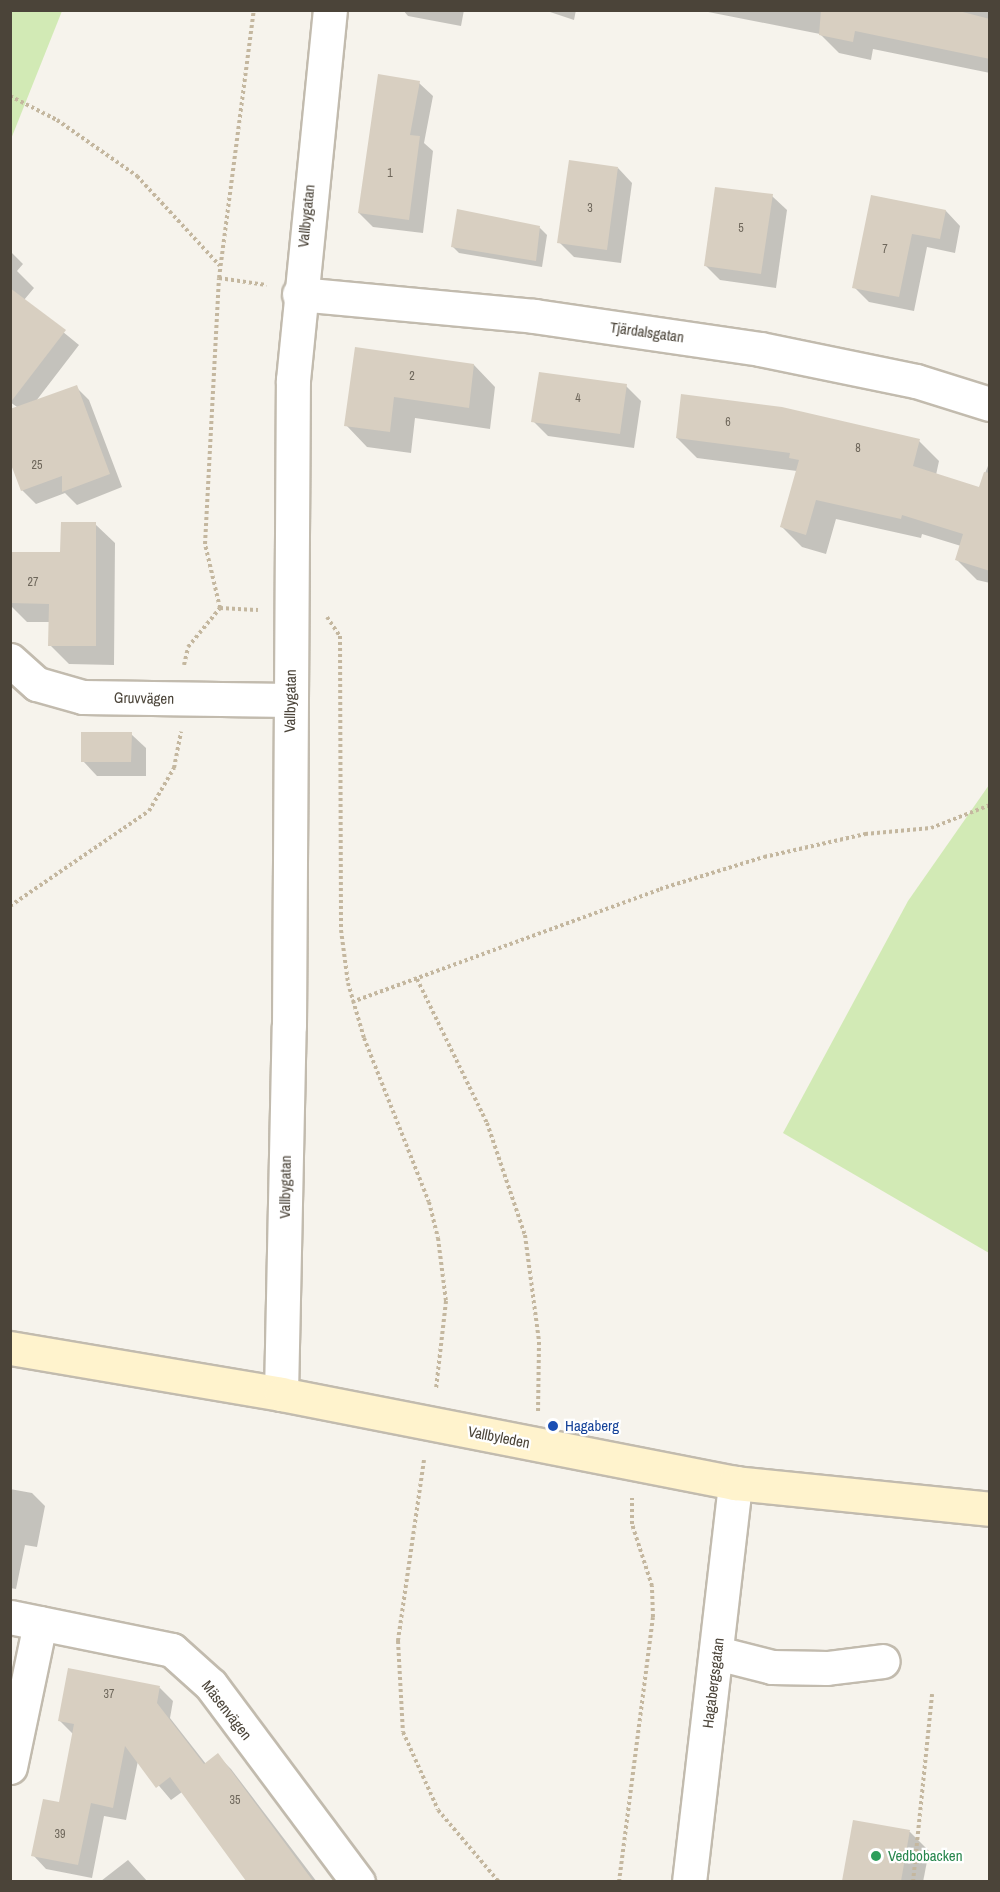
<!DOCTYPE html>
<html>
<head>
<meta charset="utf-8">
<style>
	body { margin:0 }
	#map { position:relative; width:1000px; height:1892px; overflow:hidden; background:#f6f3ec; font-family:"Archivo Narrow",sans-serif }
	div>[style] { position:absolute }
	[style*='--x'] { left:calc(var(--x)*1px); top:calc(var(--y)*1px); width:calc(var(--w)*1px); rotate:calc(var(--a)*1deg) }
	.green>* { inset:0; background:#d2eab5 }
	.shadow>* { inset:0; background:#0003 }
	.building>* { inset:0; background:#d8cfc1 }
	.path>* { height:4px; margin-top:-2px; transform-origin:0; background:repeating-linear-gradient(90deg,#c4b79f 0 3px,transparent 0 6px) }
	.roads { filter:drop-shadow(2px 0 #c2bbae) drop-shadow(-2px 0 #c2bbae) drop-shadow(0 2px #c2bbae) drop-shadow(0 -2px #c2bbae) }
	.minor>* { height:33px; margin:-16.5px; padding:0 16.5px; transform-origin:16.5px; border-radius:16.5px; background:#fff }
	.tertiary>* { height:33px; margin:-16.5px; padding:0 16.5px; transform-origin:16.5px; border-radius:16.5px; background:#fff }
	.secondary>* { height:33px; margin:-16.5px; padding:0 16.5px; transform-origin:16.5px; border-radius:16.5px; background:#fff3cd }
	.dots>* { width:16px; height:16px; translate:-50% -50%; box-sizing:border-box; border:3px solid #fff; border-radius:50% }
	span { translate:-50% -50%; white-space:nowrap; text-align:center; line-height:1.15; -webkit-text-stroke:4.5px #fff; paint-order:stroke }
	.number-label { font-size:12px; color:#6e675b }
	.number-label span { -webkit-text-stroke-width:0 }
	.street-label { font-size:15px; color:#4b4439 }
	.transit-label { font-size:15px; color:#164399 }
	.left { translate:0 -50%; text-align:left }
	.leisure-label { font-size:15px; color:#27864d }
	.frame { position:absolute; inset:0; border:12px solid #4b4439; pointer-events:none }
</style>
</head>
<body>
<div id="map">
	<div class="green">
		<div style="clip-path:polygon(11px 10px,62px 11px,11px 139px,10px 11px)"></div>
		<div style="clip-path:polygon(989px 785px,989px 1253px,783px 1133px,908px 901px)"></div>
	</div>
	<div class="shadow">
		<div style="clip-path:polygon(403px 10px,464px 10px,461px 26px,408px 16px)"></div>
		<div style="clip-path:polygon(544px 10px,576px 10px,574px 20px)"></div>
		<div style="clip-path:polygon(698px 10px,990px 10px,990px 73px,873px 49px,871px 60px,839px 53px,820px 34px)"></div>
		<div style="clip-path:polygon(419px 83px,433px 96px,424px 143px,433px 151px,423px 233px,373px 227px,359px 213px)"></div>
		<div style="clip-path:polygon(618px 168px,632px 183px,621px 263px,574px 257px,559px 242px)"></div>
		<div style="clip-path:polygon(772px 196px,787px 210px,776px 288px,720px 280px,705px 265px)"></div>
		<div style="clip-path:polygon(872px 196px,946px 211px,960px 226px,955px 253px,927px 247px,914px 311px,869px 302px,854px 287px)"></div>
		<div style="clip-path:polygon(540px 228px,547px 235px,542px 267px,459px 253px,452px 246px)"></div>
		<div style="clip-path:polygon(10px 251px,23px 264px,17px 271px,34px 288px,24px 300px,79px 345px,36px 401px,76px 387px,89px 400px,122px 487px,77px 505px,65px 493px,36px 504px,22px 490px,27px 414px,10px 402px)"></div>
		<div style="clip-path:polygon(356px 349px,474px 365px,495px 387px,490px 429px,415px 418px,411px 453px,367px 447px,346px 425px)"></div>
		<div style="clip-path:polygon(626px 386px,641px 401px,634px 448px,548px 436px,533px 421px)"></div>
		<div style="clip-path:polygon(677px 438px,919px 441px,939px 461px,936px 475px,979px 488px,990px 461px,990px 583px,977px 580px,957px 560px,961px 546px,922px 534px,921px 538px,836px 519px,826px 554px,802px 547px,782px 527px,797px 471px,697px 458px)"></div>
		<div style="clip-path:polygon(95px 524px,115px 543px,114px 665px,69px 664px,50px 645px,50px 622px,27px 622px,10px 605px,10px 553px,62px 554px)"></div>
		<div style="clip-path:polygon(131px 734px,146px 748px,146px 776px,97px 776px,83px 761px)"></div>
		<div style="clip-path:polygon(10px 1489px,32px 1493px,45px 1506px,37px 1547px,25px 1545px,16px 1589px,10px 1588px)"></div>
		<div style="clip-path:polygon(160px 1688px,173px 1701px,170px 1718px,206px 1764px,217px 1755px,231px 1769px,317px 1882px,248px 1882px,182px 1792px,171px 1800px,138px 1761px,126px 1820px,104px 1816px,92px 1878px,46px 1869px,33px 1855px,60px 1804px,73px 1734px,59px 1720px)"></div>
		<div style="clip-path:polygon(854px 1821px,910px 1832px,929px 1851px,923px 1882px,844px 1882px)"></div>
		<div style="clip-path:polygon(128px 1860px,148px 1882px,101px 1882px,101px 1881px)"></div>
	</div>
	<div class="building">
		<div style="clip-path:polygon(821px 10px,955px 10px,990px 19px,990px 59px,855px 31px,853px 42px,819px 35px)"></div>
		<div style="clip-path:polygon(378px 74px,420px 81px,410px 135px,420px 136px,409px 220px,358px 213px)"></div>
		<div style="clip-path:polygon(569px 160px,618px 167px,607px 250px,557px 243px)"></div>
		<div style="clip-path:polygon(715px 187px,773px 194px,761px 274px,704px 266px)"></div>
		<div style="clip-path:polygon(871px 195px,946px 210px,940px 239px,912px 234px,899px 297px,852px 288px)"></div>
		<div style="clip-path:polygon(457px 209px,540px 226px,536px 261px,451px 247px)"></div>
		<div style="clip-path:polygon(10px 288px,66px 330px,10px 403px)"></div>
		<div style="clip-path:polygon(355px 347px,474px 364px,469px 408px,394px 397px,390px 432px,344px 426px)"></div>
		<div style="clip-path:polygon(539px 372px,627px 384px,620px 434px,531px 422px)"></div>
		<div style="clip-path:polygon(77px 385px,110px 474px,62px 492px,62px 476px,21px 491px,10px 462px,10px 409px)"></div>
		<div style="clip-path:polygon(681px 394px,782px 407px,920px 439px,913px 466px,979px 487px,984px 472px,990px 473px,990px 571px,955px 560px,963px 534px,902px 515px,901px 519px,816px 500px,806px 535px,780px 527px,799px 460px,789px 458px,790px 453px,676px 438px)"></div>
		<div style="clip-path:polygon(61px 522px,96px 522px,96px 646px,48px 646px,49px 604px,10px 603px,10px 552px,60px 552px)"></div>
		<div style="clip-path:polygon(81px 732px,132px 732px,131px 762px,81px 762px)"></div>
		<div style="clip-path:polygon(68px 1668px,160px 1686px,157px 1703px,204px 1764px,218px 1753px,313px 1881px,246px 1881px,170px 1777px,156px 1788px,125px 1746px,113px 1808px,91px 1803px,78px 1865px,31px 1856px,43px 1799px,59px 1802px,74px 1724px,58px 1721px)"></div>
		<div style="clip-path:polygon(853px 1820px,910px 1830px,901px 1881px,842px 1881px)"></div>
	</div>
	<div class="path">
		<div style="--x:10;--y:96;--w:53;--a:27.1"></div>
		<div style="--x:57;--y:120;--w:98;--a:35"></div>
		<div style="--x:137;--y:176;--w:122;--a:47.3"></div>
		<div style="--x:219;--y:278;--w:48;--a:8.5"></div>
		<div style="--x:220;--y:608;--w:66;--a:-103.2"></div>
		<div style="--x:205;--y:544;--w:266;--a:-87"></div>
		<div style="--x:219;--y:278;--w:270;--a:-82.6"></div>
		<div style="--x:327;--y:617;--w:23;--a:56"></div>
		<div style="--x:340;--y:636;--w:294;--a:89.8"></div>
		<div style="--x:341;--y:930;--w:53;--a:82.5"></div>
		<div style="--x:348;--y:983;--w:57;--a:73.8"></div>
		<div style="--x:364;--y:1038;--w:176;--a:68.4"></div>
		<div style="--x:429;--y:1202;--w:37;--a:76"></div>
		<div style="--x:438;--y:1238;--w:64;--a:82.8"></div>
		<div style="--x:446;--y:1301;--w:89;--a:96.5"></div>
		<div style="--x:184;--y:665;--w:18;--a:-77"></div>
		<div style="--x:188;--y:647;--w:50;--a:-50.6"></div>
		<div style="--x:220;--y:608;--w:38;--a:3"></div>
		<div style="--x:10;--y:906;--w:168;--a:-34.4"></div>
		<div style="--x:149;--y:811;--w:50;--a:-59.8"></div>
		<div style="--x:174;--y:768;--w:37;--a:-79"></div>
		<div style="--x:417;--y:979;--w:160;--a:64.1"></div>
		<div style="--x:487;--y:1123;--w:118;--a:71.3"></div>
		<div style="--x:525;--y:1235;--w:108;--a:82.5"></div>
		<div style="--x:539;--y:1342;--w:69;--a:90.8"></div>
		<div style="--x:352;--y:1002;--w:328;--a:-20.1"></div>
		<div style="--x:660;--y:889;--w:109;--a:-17.1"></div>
		<div style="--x:764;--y:857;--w:104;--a:-12.8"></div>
		<div style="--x:865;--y:834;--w:66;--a:-5.2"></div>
		<div style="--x:931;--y:828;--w:63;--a:-21.3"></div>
		<div style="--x:424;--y:1460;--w:183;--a:98.2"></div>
		<div style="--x:398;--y:1641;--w:91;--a:86.9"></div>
		<div style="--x:403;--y:1732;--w:85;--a:65.8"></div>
		<div style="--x:438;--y:1810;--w:94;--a:49.7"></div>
		<div style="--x:990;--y:1870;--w:5;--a:90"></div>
		<div style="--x:619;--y:1882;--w:267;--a:-82.7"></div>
		<div style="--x:653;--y:1617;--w:31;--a:-92"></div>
		<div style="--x:652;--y:1586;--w:65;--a:-107.9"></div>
		<div style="--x:632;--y:1524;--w:26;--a:-90"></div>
		<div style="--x:913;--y:1882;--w:189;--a:-84.2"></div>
	</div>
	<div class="roads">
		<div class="minor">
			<div style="--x:299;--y:294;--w:236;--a:5.3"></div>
			<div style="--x:534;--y:316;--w:228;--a:8.3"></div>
			<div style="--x:760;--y:349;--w:159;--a:11.6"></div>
			<div style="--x:916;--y:381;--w:77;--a:17.3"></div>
			<div style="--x:10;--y:660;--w:36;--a:42"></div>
			<div style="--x:37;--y:684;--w:48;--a:15.8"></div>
			<div style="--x:83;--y:697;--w:207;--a:0.8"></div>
			<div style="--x:281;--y:1394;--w:368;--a:-88.8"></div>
			<div style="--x:289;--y:1026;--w:646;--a:-89.65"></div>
			<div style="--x:293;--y:380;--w:372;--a:-84.3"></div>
			<div style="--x:10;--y:1617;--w:165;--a:11.5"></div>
			<div style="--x:172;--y:1650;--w:52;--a:41.9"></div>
			<div style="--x:211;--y:1685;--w:246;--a:53.3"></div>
			<div style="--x:717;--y:1653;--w:57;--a:14.3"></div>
			<div style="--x:772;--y:1667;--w:55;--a:1"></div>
			<div style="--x:827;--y:1668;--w:56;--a:-7.1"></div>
			<div style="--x:10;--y:1767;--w:147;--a:-78.2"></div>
		</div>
		<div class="tertiary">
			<div style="--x:689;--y:1882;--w:402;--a:-83.4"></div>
		</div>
		<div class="secondary">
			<div style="--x:10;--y:1348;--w:275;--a:9.6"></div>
			<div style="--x:281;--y:1394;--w:463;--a:11.1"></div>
			<div style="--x:735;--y:1483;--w:256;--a:5.8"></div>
		</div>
	</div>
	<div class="dots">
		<div style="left:553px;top:1426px;background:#1a4fb4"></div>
		<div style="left:876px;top:1856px;background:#2e9e5b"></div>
	</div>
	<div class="number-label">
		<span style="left:390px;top:174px">1</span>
		<span style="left:590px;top:209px">3</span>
		<span style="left:741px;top:229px">5</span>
		<span style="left:885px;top:250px">7</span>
		<span style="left:412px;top:377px">2</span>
		<span style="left:578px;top:399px">4</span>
		<span style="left:728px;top:423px">6</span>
		<span style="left:858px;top:449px">8</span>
		<span style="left:37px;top:466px">25</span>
		<span style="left:33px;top:583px">27</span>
		<span style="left:109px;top:1695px">37</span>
		<span style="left:235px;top:1801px">35</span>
		<span style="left:60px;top:1835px">39</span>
	</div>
	<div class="street-label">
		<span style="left:306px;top:216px;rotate:-84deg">Vallbygatan</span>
		<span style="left:647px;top:332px;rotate:8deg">Tjärdalsgatan</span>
		<span style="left:144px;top:698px;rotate:1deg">Gruvvägen</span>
		<span style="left:290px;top:701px;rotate:-89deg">Vallbygatan</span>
		<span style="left:285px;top:1187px;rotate:-89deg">Vallbygatan</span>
		<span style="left:499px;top:1437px;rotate:11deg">Vallbyleden</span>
		<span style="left:713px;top:1683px;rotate:-83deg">Hagabergsgatan</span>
		<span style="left:227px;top:1710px;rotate:52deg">Mäsenvägen</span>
	</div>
	<div class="transit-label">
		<span class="left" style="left:565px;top:1426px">Hagaberg</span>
	</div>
	<div class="leisure-label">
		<span class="left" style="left:888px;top:1856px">Vedbobacken</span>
	</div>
	<div class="frame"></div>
</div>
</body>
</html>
